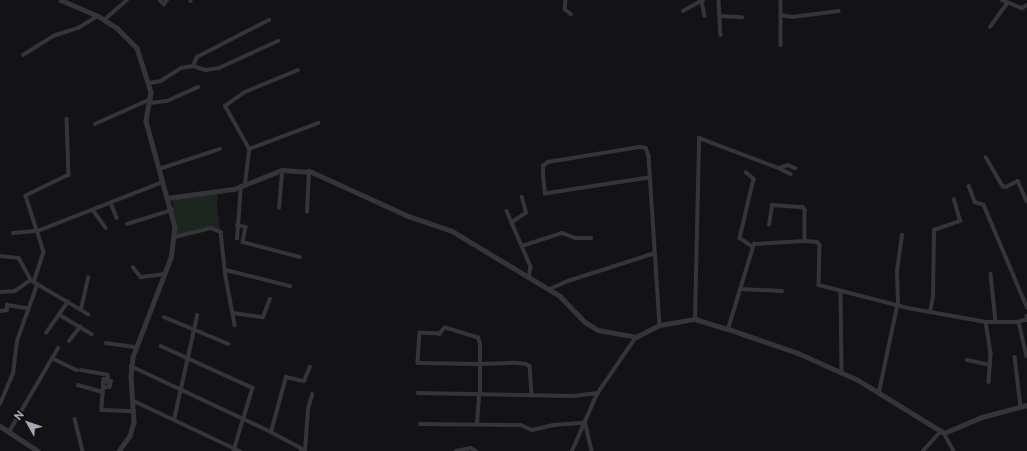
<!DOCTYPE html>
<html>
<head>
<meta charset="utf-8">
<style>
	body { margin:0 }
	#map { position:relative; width:1027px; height:451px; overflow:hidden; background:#131315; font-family:Commissioner,sans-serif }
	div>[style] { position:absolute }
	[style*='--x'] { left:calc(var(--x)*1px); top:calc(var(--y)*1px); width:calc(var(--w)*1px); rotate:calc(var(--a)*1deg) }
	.green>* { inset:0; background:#1d251f }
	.minor>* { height:3.5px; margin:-1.75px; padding:0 1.75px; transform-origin:1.75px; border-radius:1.75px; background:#34353a }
	.tertiary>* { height:4.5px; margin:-2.25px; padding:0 2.25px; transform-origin:2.25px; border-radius:2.25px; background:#34353a }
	span { translate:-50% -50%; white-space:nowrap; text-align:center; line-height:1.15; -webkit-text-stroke:4px #0e0e10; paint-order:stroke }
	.north { position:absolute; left:8px; top:403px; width:40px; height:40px; -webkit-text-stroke:3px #0e0e10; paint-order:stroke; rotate:310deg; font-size:11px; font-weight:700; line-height:16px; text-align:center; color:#a4a9b6 }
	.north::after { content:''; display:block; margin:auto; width:14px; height:18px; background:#a4a9b6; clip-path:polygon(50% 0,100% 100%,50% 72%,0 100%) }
</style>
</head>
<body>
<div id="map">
	<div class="green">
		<div style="clip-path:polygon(216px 192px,218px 196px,217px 206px,220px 230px,214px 227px,177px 235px,172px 199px)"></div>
	</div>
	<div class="minor">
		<div style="--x:160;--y:0;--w:6;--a:45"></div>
		<div style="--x:164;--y:4;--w:5;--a:-53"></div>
		<div style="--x:191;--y:0;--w:1;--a:90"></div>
		<div style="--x:566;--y:0;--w:9;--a:96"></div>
		<div style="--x:565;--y:9;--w:8;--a:40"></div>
		<div style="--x:719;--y:0;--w:35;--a:87"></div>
		<div style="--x:781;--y:0;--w:45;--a:90"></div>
		<div style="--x:1002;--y:0;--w:22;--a:22"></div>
		<div style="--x:1022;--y:8;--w:6;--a:-31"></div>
		<div style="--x:702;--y:1;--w:15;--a:79"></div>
		<div style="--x:683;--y:11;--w:23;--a:-29"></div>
		<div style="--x:781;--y:15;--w:11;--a:10"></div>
		<div style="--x:792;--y:17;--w:47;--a:-7.3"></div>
		<div style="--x:720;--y:16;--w:22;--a:3"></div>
		<div style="--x:104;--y:20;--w:30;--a:-41"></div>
		<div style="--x:990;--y:27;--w:29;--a:-54"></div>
		<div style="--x:23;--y:55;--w:36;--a:-32"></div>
		<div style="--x:53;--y:36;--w:26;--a:-18"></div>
		<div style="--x:78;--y:28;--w:23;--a:-31"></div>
		<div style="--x:193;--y:66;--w:14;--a:17"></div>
		<div style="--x:206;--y:70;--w:13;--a:-9"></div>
		<div style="--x:219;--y:68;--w:65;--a:-24.6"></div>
		<div style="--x:149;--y:83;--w:12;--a:-9"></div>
		<div style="--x:161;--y:81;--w:24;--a:-33"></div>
		<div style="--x:181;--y:68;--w:12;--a:-9"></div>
		<div style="--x:193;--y:66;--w:10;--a:-66"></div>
		<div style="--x:197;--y:57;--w:81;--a:-27.2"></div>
		<div style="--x:150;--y:103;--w:17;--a:-7"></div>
		<div style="--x:167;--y:101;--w:34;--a:-24"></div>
		<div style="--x:67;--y:119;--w:56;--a:88"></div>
		<div style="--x:69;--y:175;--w:48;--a:154"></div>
		<div style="--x:26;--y:196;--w:59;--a:72.2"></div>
		<div style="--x:44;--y:252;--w:32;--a:108"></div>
		<div style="--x:34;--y:282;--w:63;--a:30.7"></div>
		<div style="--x:95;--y:124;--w:61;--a:-24.1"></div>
		<div style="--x:249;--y:149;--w:49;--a:-119.2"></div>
		<div style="--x:225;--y:106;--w:24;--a:-35"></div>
		<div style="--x:245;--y:92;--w:57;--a:-22.5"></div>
		<div style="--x:986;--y:157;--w:34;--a:60"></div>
		<div style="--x:1003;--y:186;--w:3;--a:18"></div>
		<div style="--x:1006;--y:187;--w:13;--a:-27"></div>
		<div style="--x:1018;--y:181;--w:22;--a:66"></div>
		<div style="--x:779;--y:168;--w:9;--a:-18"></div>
		<div style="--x:788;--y:165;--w:8;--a:23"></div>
		<div style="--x:159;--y:169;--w:64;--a:-18.2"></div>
		<div style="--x:746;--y:172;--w:11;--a:41"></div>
		<div style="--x:754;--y:179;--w:61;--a:103.3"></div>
		<div style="--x:740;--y:238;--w:16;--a:35"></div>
		<div style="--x:649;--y:178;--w:105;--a:171.3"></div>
		<div style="--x:545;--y:194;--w:19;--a:-96"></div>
		<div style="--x:543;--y:175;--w:9;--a:-90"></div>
		<div style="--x:543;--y:166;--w:6;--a:-39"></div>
		<div style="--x:548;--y:162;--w:93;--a:-9.3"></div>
		<div style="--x:640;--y:147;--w:6;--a:9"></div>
		<div style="--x:646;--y:148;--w:9;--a:69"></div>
		<div style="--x:649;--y:156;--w:169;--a:86.3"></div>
		<div style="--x:245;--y:184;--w:35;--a:-83"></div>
		<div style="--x:249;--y:149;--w:74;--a:-20.6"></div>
		<div style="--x:969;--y:186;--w:17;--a:69"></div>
		<div style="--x:975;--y:202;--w:9;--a:18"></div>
		<div style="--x:984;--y:205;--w:111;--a:67.1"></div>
		<div style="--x:111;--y:203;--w:16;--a:68"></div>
		<div style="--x:279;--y:208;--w:38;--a:-85"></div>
		<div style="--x:93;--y:210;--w:22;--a:54"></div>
		<div style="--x:507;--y:211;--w:61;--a:66.8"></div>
		<div style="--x:531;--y:267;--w:11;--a:100"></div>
		<div style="--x:307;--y:212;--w:41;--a:-87.2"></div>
		<div style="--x:512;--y:222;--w:17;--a:-33"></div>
		<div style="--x:526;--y:213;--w:16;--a:-105"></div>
		<div style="--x:127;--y:224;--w:47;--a:-17.3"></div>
		<div style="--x:237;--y:225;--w:9;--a:13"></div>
		<div style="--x:246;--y:227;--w:15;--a:101"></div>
		<div style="--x:243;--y:242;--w:59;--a:14.7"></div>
		<div style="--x:769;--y:225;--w:20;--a:-81"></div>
		<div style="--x:772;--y:205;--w:31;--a:4"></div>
		<div style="--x:803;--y:207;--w:4;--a:56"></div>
		<div style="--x:805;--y:210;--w:31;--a:90"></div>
		<div style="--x:13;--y:233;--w:25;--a:-5"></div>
		<div style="--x:38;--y:231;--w:134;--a:-21.4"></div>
		<div style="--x:175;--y:237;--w:37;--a:-14"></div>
		<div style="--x:211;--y:228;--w:11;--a:22"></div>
		<div style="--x:221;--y:232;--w:45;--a:83.7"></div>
		<div style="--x:226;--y:277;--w:49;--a:79.4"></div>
		<div style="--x:237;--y:239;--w:53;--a:-85.7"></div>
		<div style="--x:522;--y:246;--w:42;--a:-18"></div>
		<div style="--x:562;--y:233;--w:15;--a:20"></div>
		<div style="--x:576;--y:238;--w:15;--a:0"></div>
		<div style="--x:0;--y:256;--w:19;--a:6"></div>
		<div style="--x:19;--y:258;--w:25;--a:61"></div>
		<div style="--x:133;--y:267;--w:13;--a:51"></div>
		<div style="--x:141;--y:277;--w:24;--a:-7"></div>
		<div style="--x:226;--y:270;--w:66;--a:14"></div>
		<div style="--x:991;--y:274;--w:48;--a:84.1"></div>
		<div style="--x:550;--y:289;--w:20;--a:-24"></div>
		<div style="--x:568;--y:281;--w:91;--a:-17.8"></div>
		<div style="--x:741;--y:289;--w:41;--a:2.8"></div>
		<div style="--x:841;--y:291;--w:82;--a:89.3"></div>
		<div style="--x:0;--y:292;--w:15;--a:-4"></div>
		<div style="--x:15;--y:291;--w:19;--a:-35"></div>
		<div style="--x:31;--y:280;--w:2;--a:27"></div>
		<div style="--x:81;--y:309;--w:32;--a:-77"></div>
		<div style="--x:0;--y:311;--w:7;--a:-8"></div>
		<div style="--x:7;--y:310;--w:5;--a:-90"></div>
		<div style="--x:7;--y:305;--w:20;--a:9"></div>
		<div style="--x:930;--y:312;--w:16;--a:-79"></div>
		<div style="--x:933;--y:296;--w:66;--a:-89.1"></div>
		<div style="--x:934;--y:230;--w:28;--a:-19"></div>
		<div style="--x:960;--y:221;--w:22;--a:-106"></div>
		<div style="--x:233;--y:313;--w:30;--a:8"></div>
		<div style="--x:263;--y:317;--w:19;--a:-69"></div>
		<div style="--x:60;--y:315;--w:37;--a:31"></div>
		<div style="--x:1027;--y:316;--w:4;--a:90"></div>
		<div style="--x:1027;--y:320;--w:8;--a:166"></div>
		<div style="--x:1019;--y:322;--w:35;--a:77"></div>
		<div style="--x:164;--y:317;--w:70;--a:22.6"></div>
		<div style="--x:695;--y:319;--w:181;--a:-88.7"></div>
		<div style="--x:699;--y:138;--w:85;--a:20.6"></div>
		<div style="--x:779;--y:168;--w:13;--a:27"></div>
		<div style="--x:986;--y:322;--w:32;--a:81"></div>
		<div style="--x:991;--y:354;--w:28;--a:94"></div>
		<div style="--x:728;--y:329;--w:89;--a:-73"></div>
		<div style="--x:754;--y:244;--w:51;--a:-3.4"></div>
		<div style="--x:805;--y:241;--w:12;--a:5"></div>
		<div style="--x:817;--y:242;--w:4;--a:45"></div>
		<div style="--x:820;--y:245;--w:40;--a:91.4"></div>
		<div style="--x:819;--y:285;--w:92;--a:14.5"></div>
		<div style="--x:908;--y:308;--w:79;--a:10.2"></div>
		<div style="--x:986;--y:322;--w:33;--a:0"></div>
		<div style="--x:46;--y:333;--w:38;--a:-55"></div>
		<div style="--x:69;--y:341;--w:18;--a:-52"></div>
		<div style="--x:106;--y:343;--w:30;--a:8"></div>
		<div style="--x:161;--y:346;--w:101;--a:24.5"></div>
		<div style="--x:253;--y:388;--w:66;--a:106.8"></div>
		<div style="--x:1015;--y:357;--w:50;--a:83.2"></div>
		<div style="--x:52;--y:358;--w:28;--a:26"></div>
		<div style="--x:967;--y:360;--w:24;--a:12"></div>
		<div style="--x:131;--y:366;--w:155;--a:25.2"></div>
		<div style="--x:271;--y:432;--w:34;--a:28"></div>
		<div style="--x:301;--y:448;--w:3;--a:72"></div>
		<div style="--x:81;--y:370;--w:27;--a:10"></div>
		<div style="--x:108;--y:375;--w:4;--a:90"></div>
		<div style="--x:108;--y:379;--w:5;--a:143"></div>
		<div style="--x:104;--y:382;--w:7;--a:-8"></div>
		<div style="--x:111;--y:381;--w:6;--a:99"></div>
		<div style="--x:110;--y:387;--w:6;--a:171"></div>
		<div style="--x:104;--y:379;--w:31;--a:94"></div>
		<div style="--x:102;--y:410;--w:32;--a:2"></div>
		<div style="--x:78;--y:385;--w:26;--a:16"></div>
		<div style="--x:879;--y:392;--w:92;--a:-78.1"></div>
		<div style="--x:898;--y:302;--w:31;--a:-92"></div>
		<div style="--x:897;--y:271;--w:36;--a:-82"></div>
		<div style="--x:418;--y:393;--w:155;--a:1.1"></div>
		<div style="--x:573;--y:396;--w:25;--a:-7"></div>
		<div style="--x:480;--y:394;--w:50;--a:-90"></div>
		<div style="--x:480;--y:344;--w:6;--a:-108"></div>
		<div style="--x:478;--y:338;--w:34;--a:-163"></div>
		<div style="--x:445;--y:328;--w:8;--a:130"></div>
		<div style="--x:440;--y:334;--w:20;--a:-177"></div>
		<div style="--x:420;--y:333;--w:30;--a:94"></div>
		<div style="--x:418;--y:363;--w:62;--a:0.9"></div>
		<div style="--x:480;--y:364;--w:37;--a:-2"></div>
		<div style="--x:517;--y:363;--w:9;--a:6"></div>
		<div style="--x:526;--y:364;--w:4;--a:27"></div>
		<div style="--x:530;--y:366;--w:29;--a:86"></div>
		<div style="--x:134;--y:401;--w:117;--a:25.3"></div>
		<div style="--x:0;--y:404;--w:33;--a:-67"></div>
		<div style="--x:13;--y:374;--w:33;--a:-83"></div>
		<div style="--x:17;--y:341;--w:59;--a:-70.3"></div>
		<div style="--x:75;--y:419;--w:33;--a:76"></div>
		<div style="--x:174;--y:420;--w:107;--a:-77.5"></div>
		<div style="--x:585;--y:421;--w:31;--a:77"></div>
		<div style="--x:420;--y:424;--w:101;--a:0.6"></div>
		<div style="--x:521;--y:425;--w:12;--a:24"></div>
		<div style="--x:532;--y:430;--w:22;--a:-13"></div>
		<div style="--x:553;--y:425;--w:31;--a:-4"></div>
		<div style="--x:477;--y:424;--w:29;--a:-86"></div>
		<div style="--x:9;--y:432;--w:97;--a:-59.7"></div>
		<div style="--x:271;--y:432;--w:57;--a:-74.7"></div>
		<div style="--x:286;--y:377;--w:18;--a:13"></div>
		<div style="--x:304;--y:381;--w:15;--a:-67"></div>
		<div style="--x:944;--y:433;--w:21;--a:61"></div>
		<div style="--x:305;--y:451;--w:42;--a:-85.9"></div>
		<div style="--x:308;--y:409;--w:15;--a:-74"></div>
		<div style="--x:456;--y:451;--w:15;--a:-11"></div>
		<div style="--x:471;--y:448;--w:6;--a:31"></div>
		<div style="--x:572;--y:451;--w:62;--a:-66.3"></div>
		<div style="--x:597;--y:394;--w:69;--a:-55.6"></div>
		<div style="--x:923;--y:451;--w:27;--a:-48"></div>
	</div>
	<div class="tertiary">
		<div style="--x:61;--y:0;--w:40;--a:23.4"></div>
		<div style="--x:98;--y:16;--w:22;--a:32"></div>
		<div style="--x:117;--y:28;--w:28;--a:45"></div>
		<div style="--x:137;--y:48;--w:46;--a:72.3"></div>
		<div style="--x:151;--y:92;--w:29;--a:100"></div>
		<div style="--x:146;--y:121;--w:110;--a:74.7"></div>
		<div style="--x:175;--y:227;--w:31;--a:97"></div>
		<div style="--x:171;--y:258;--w:106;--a:111"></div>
		<div style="--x:133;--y:357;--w:19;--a:96"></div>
		<div style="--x:131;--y:376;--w:46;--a:86.3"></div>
		<div style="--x:134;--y:422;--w:15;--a:106"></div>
		<div style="--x:130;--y:436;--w:19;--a:126"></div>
		<div style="--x:167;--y:198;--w:68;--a:-7.7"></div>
		<div style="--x:234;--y:189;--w:52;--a:-21.6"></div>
		<div style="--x:282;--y:170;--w:30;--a:4"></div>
		<div style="--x:312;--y:172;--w:106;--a:24.6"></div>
		<div style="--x:408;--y:216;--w:46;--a:18.8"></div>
		<div style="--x:452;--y:231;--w:126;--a:31"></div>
		<div style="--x:560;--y:296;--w:36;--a:46"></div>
		<div style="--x:585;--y:322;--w:15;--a:32"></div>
		<div style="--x:598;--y:330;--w:39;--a:10"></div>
		<div style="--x:636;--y:337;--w:27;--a:-27"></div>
		<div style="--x:660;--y:325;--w:36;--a:-10"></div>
		<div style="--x:695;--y:319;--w:34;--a:17"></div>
		<div style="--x:728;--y:329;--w:74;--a:18.9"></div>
		<div style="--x:798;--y:353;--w:66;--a:24.2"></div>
		<div style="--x:858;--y:380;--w:101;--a:31.6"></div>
		<div style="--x:944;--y:433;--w:41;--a:-22.8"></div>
		<div style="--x:982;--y:417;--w:47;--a:-14.9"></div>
		<div style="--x:0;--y:426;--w:45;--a:33.3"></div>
	</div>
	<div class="north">N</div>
</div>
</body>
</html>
